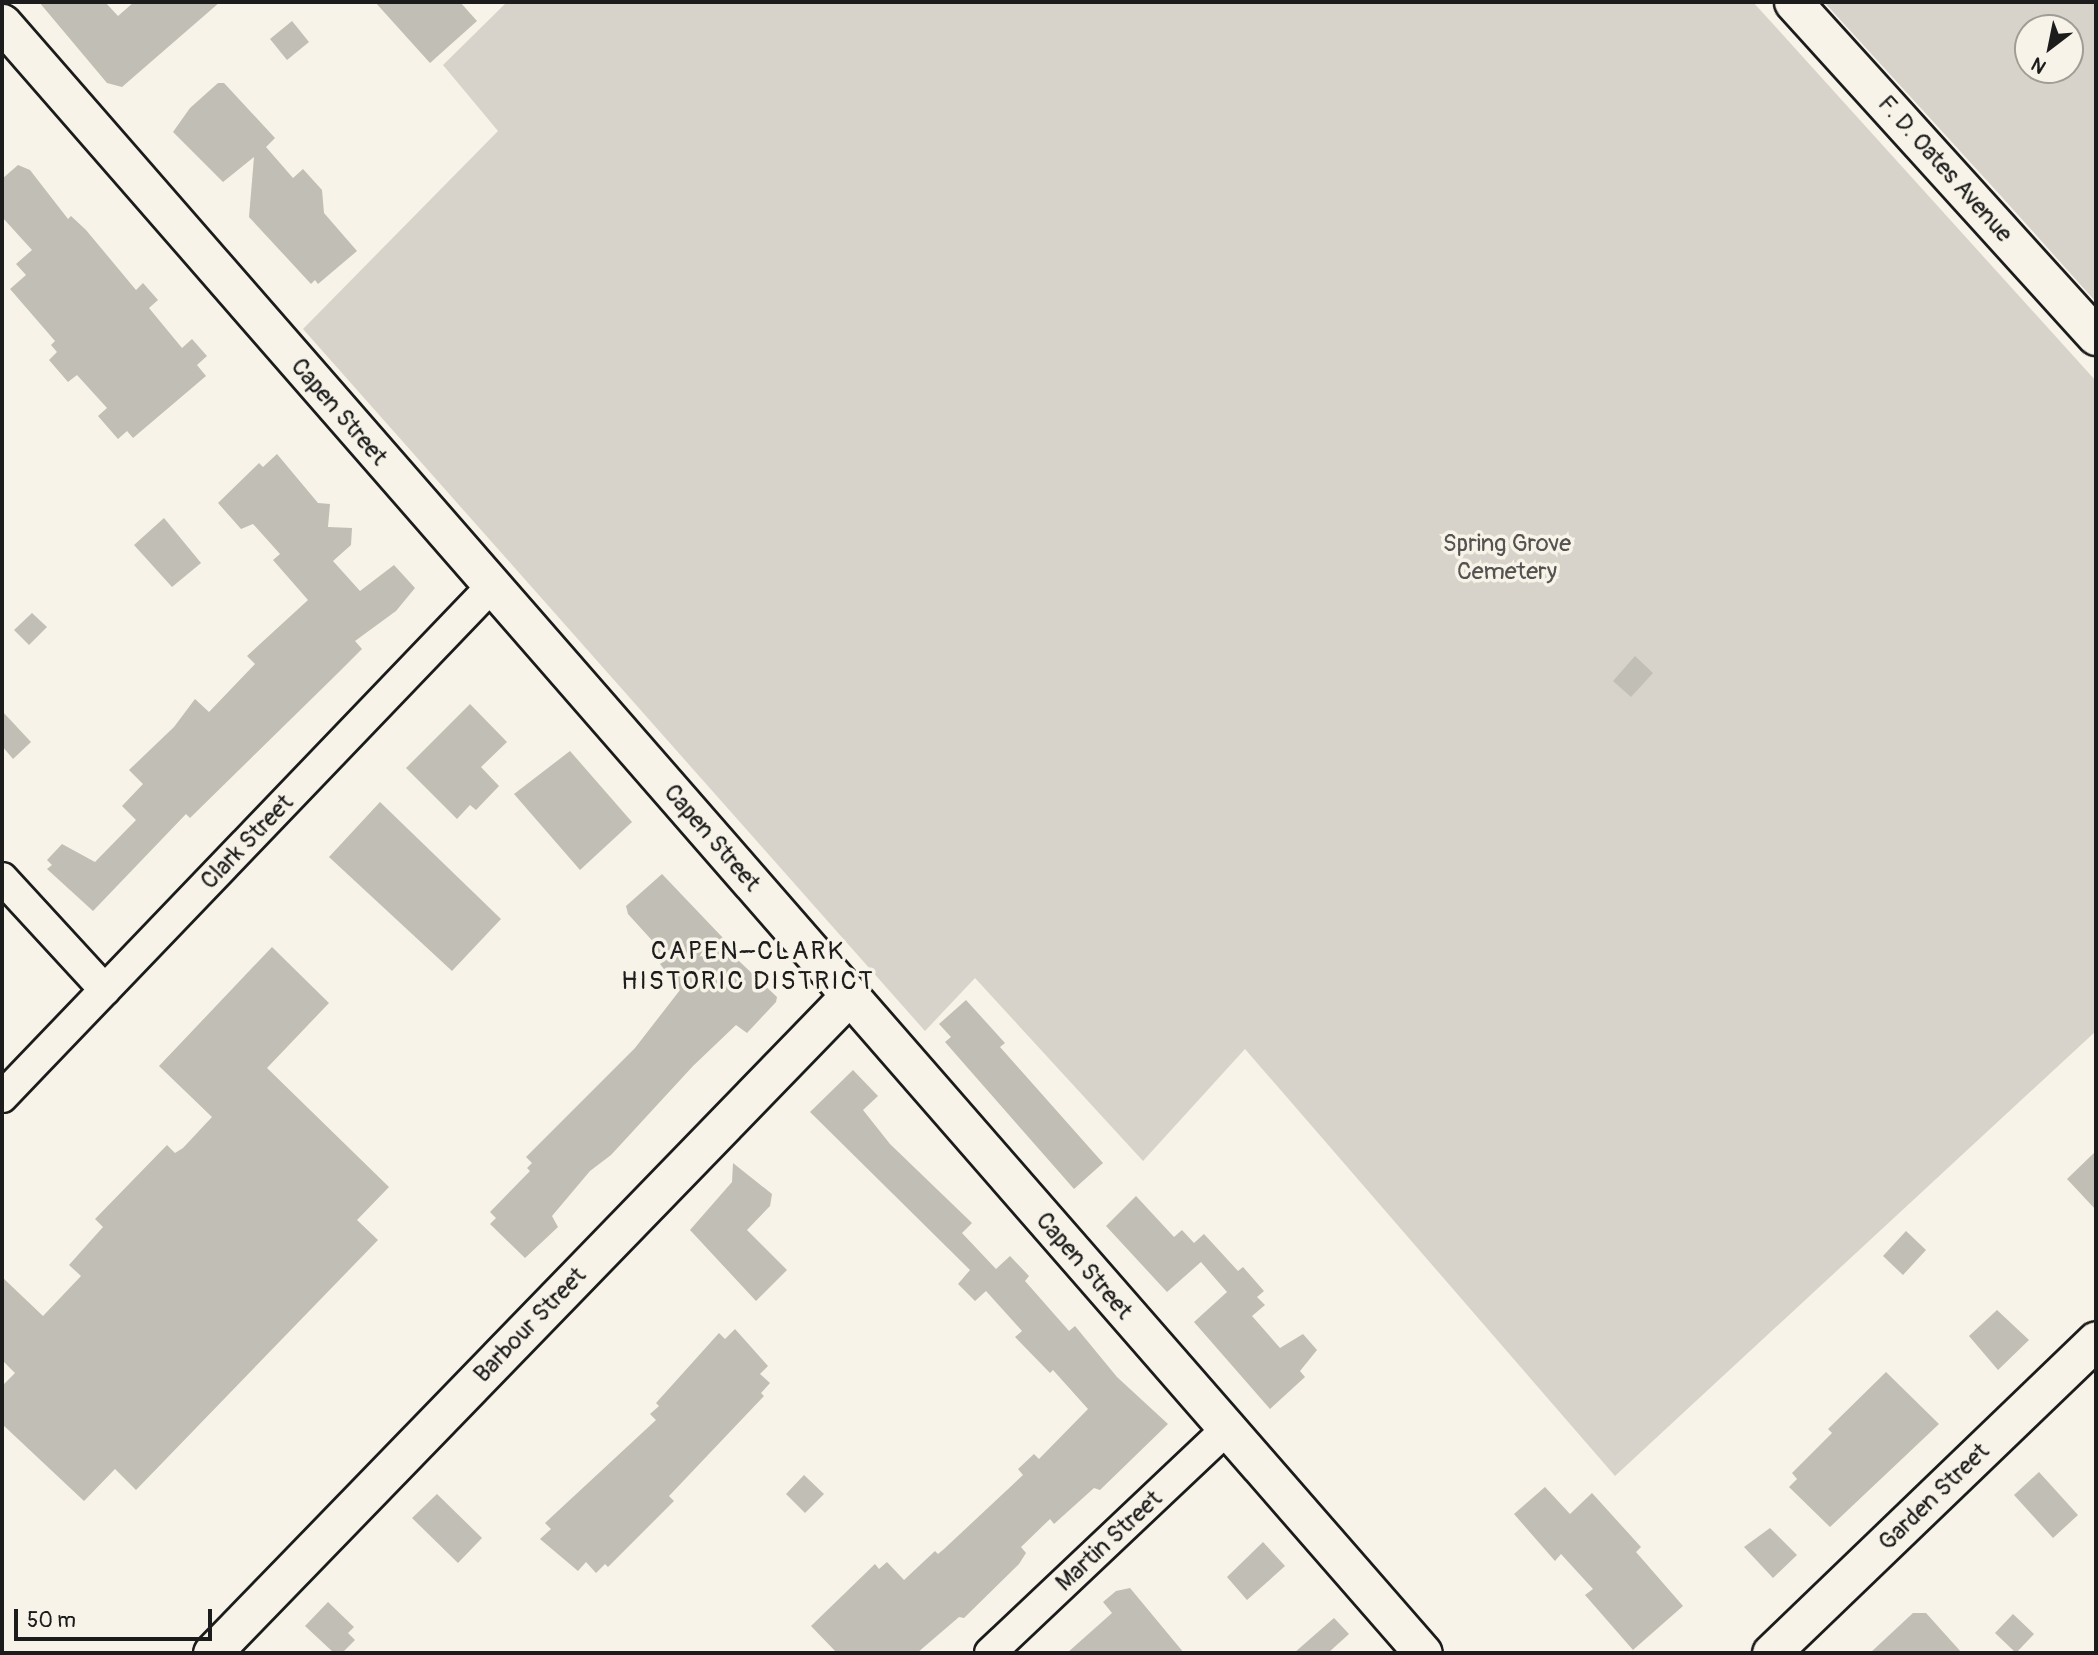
<!DOCTYPE html>
<html>
<head>
<meta charset="utf-8">
<style>
	body { margin:0 }
	#map { position:relative; width:2098px; height:1655px; overflow:hidden; background:#f7f3e8; font-family:Pangolin,sans-serif }
	div>[style] { position:absolute }
	[style*='--x'] { left:calc(var(--x)*1px); top:calc(var(--y)*1px); width:calc(var(--w)*1px); rotate:calc(var(--a)*1deg) }
	.green>* { inset:0; background:#d7d3cb }
	.building>* { inset:0; background:#c0beb5 }
	.roads { filter:drop-shadow(2px 0 #1c1c1c) drop-shadow(-2px 0 #1c1c1c) drop-shadow(0 2px #1c1c1c) drop-shadow(0 -2px #1c1c1c) }
	.minor>* { height:30px; margin:-15px; padding:0 15px; transform-origin:15px; border-radius:15px; background:#f7f3e8 }
	.tertiary>* { height:37px; margin:-18.5px; padding:0 18.5px; transform-origin:18.5px; border-radius:18.5px; background:#f7f3e8 }
	span { translate:-50% -50%; white-space:nowrap; text-align:center; line-height:1.15; -webkit-text-stroke:7px #f7f3e8; paint-order:stroke }
	.street-label { font-size:24px; color:#1c1c1c }
	.park-label { font-size:24px; color:#545351 }
	.neighbourhood-label { font-size:26px; color:#1c1c1c; letter-spacing:2px }
	.frame { position:absolute; inset:0; border:4px solid #1c1c1c; pointer-events:none }
	.north { position:absolute; left:2014px; top:14px; width:70px; height:70px; box-sizing:border-box; background:#f7f3e8; border:2px solid #9f9d96; border-radius:50%; rotate:212deg; font-size:19px; font-weight:700; line-height:28px; text-align:center; color:#1c1c1c }
	.north::after { content:''; display:block; margin:auto; width:24px; height:32px; background:#1c1c1c; clip-path:polygon(50% 0,100% 100%,50% 72%,0 100%) }
	.scale { position:absolute; left:14px; top:1609px; width:198px; height:32px; box-sizing:border-box; border:4px solid #1c1c1c; border-top:0; padding-left:9px; font-size:21px; line-height:24px; white-space:nowrap; color:#1c1c1c; -webkit-text-stroke:5px #f7f3e8; paint-order:stroke }
</style>
</head>
<body>
<div id="map">
	<div class="green">
		<div style="clip-path:polygon(507px 2px,1753px 2px,2096px 381px,2096px 1031px,1615px 1476px,1245px 1049px,1143px 1161px,975px 978px,925px 1031px,303px 329px,498px 131px,443px 65px)"></div>
		<div style="clip-path:polygon(evenodd,1824px 2px,2096px 2px,2096px 302px,2001px 196px,1824px 2px,2028px 28px,2070px 28px,2070px 70px,2028px 70px,2028px 28px)"></div>
	</div>
	<div class="building">
		<div style="clip-path:polygon(39px 2px,105px 2px,118px 16px,134px 2px,220px 2px,122px 87px,107px 83px)"></div>
		<div style="clip-path:polygon(375px 2px,460px 2px,477px 21px,430px 63px)"></div>
		<div style="clip-path:polygon(292px 21px,309px 42px,287px 60px,270px 39px)"></div>
		<div style="clip-path:polygon(218px 83px,224px 83px,275px 138px,266px 147px,293px 178px,303px 169px,322px 190px,324px 213px,357px 251px,318px 284px,315px 280px,311px 284px,249px 217px,254px 157px,223px 182px,173px 132px,190px 108px)"></div>
		<div style="clip-path:polygon(18px 165px,30px 170px,68px 219px,71px 216px,86px 230px,136px 290px,143px 283px,158px 300px,149px 308px,182px 348px,192px 339px,207px 356px,197px 365px,206px 376px,133px 438px,127px 431px,118px 439px,98px 416px,107px 408px,77px 375px,68px 382px,49px 360px,57px 352px,51px 345px,55px 341px,10px 289px,26px 275px,16px 264px,32px 250px,2px 217px,2px 179px)"></div>
		<div style="clip-path:polygon(277px 454px,318px 503px,330px 504px,328px 527px,352px 528px,351px 545px,333px 561px,360px 591px,394px 565px,415px 588px,396px 611px,355px 641px,362px 649px,339px 672px,190px 818px,186px 814px,93px 911px,47px 869px,52px 865px,47px 860px,62px 844px,95px 862px,136px 820px,122px 806px,143px 784px,129px 770px,174px 727px,195px 699px,209px 712px,255px 664px,247px 656px,308px 600px,273px 560px,280px 554px,253px 524px,241px 529px,218px 503px,259px 463px,263px 467px)"></div>
		<div style="clip-path:polygon(164px 518px,201px 563px,172px 587px,134px 545px)"></div>
		<div style="clip-path:polygon(32px 613px,47px 627px,29px 645px,14px 630px)"></div>
		<div style="clip-path:polygon(1635px 656px,1653px 673px,1631px 697px,1613px 681px)"></div>
		<div style="clip-path:polygon(470px 704px,507px 742px,481px 767px,499px 786px,476px 810px,470px 805px,457px 819px,406px 768px)"></div>
		<div style="clip-path:polygon(2px 711px,31px 742px,13px 759px,2px 746px)"></div>
		<div style="clip-path:polygon(570px 751px,632px 822px,580px 870px,514px 794px)"></div>
		<div style="clip-path:polygon(380px 802px,501px 919px,452px 971px,329px 857px)"></div>
		<div style="clip-path:polygon(662px 874px,724px 939px,720px 943px,777px 997px,776px 1002px,747px 1033px,736px 1025px,693px 1066px,611px 1155px,590px 1171px,552px 1216px,558px 1227px,525px 1258px,490px 1224px,496px 1218px,490px 1212px,530px 1171px,527px 1168px,532px 1163px,526px 1157px,635px 1048px,680px 990px,660px 964px,664px 961px,655px 950px,658px 947px,628px 914px,626px 906px)"></div>
		<div style="clip-path:polygon(272px 947px,329px 1003px,267px 1068px,389px 1187px,357px 1220px,378px 1240px,136px 1490px,115px 1469px,84px 1501px,2px 1424px,2px 1386px,15px 1373px,2px 1360px,2px 1277px,43px 1316px,81px 1276px,69px 1265px,103px 1227px,95px 1219px,167px 1145px,175px 1153px,183px 1148px,212px 1117px,159px 1066px)"></div>
		<div style="clip-path:polygon(966px 1000px,1005px 1043px,1000px 1047px,1103px 1163px,1074px 1189px,945px 1042px,951px 1037px,939px 1024px)"></div>
		<div style="clip-path:polygon(853px 1070px,878px 1096px,863px 1110px,890px 1144px,972px 1223px,962px 1233px,996px 1269px,1010px 1256px,1029px 1276px,1025px 1281px,1069px 1331px,1075px 1326px,1117px 1377px,1168px 1424px,1100px 1490px,1094px 1488px,1054px 1524px,1050px 1519px,1021px 1547px,1026px 1553px,1019px 1564px,964px 1618px,959px 1617px,917px 1653px,837px 1653px,811px 1626px,875px 1564px,879px 1569px,887px 1562px,904px 1580px,935px 1551px,938px 1554px,944px 1549px,1023px 1475px,1018px 1469px,1034px 1454px,1039px 1459px,1088px 1409px,1053px 1370px,1050px 1373px,1015px 1337px,1022px 1331px,986px 1291px,975px 1301px,958px 1284px,970px 1270px,810px 1112px)"></div>
		<div style="clip-path:polygon(2096px 1151px,2096px 1210px,2067px 1179px)"></div>
		<div style="clip-path:polygon(733px 1163px,772px 1194px,770px 1206px,747px 1230px,787px 1270px,756px 1301px,690px 1230px,732px 1182px)"></div>
		<div style="clip-path:polygon(1136px 1196px,1174px 1237px,1182px 1230px,1194px 1243px,1204px 1234px,1238px 1271px,1243px 1267px,1264px 1291px,1257px 1297px,1265px 1305px,1252px 1316px,1280px 1348px,1303px 1334px,1317px 1350px,1300px 1371px,1305px 1377px,1270px 1409px,1194px 1322px,1227px 1292px,1201px 1262px,1167px 1292px,1106px 1226px)"></div>
		<div style="clip-path:polygon(1906px 1231px,1926px 1250px,1903px 1275px,1883px 1256px)"></div>
		<div style="clip-path:polygon(1997px 1310px,2029px 1340px,1998px 1370px,1969px 1336px)"></div>
		<div style="clip-path:polygon(735px 1329px,768px 1366px,760px 1374px,770px 1383px,761px 1393px,764px 1396px,669px 1496px,674px 1501px,608px 1567px,605px 1564px,596px 1573px,586px 1562px,578px 1571px,540px 1539px,551px 1529px,545px 1523px,656px 1420px,650px 1414px,659px 1406px,656px 1403px,719px 1333px,725px 1339px)"></div>
		<div style="clip-path:polygon(1886px 1372px,1939px 1424px,1830px 1527px,1789px 1487px,1797px 1479px,1792px 1473px,1832px 1433px,1828px 1429px)"></div>
		<div style="clip-path:polygon(2039px 1472px,2078px 1515px,2053px 1538px,2014px 1495px)"></div>
		<div style="clip-path:polygon(804px 1475px,824px 1494px,805px 1513px,786px 1494px)"></div>
		<div style="clip-path:polygon(1545px 1487px,1570px 1514px,1592px 1493px,1641px 1547px,1636px 1552px,1683px 1606px,1633px 1650px,1585px 1595px,1593px 1589px,1561px 1554px,1555px 1561px,1514px 1514px)"></div>
		<div style="clip-path:polygon(437px 1494px,482px 1538px,458px 1563px,412px 1518px)"></div>
		<div style="clip-path:polygon(1770px 1528px,1797px 1555px,1773px 1578px,1744px 1547px)"></div>
		<div style="clip-path:polygon(1263px 1542px,1285px 1566px,1247px 1600px,1227px 1577px)"></div>
		<div style="clip-path:polygon(1130px 1588px,1184px 1653px,1067px 1653px,1112px 1613px,1103px 1602px,1116px 1591px)"></div>
		<div style="clip-path:polygon(328px 1602px,354px 1627px,348px 1633px,355px 1640px,342px 1653px,334px 1653px,305px 1626px)"></div>
		<div style="clip-path:polygon(1913px 1613px,1926px 1613px,1962px 1653px,1870px 1653px)"></div>
		<div style="clip-path:polygon(2013px 1614px,2034px 1634px,2016px 1653px,1995px 1633px)"></div>
		<div style="clip-path:polygon(1334px 1618px,1349px 1634px,1328px 1653px,1294px 1653px)"></div>
	</div>
	<div class="roads">
		<div class="minor">
			<div style="--x:2;--y:878;--w:152;--a:47.4"></div>
			<div style="--x:2;--y:1097;--w:707;--a:-46.2"></div>
			<div style="--x:990;--y:1653;--w:326;--a:-43.4"></div>
		</div>
		<div class="tertiary">
			<div style="--x:1793;--y:2;--w:451;--a:47.8"></div>
			<div style="--x:2;--y:23;--w:2162;--a:48.92"></div>
			<div style="--x:212;--y:1653;--w:914;--a:-45.89"></div>
			<div style="--x:1771;--y:1653;--w:451;--a:-43.9"></div>
		</div>
	</div>
	<div class="street-label">
		<span style="left:1945px;top:169px;rotate:48deg">F. D. Oates Avenue</span>
		<span style="left:339px;top:412px;rotate:49deg">Capen Street</span>
		<span style="left:712px;top:838px;rotate:49deg">Capen Street</span>
		<span style="left:247px;top:842px;rotate:-46deg">Clark Street</span>
		<span style="left:1084px;top:1266px;rotate:49deg">Capen Street</span>
		<span style="left:530px;top:1325px;rotate:-46deg">Barbour Street</span>
		<span style="left:1934px;top:1497px;rotate:-44deg">Garden Street</span>
		<span style="left:1109px;top:1541px;rotate:-43deg">Martin Street</span>
	</div>
	<div class="park-label">
		<span style="left:1507px;top:558px">Spring Grove<br>Cemetery</span>
	</div>
	<div class="neighbourhood-label">
		<span style="left:748px;top:967px">CAPEN–CLARK<br>HISTORIC DISTRICT</span>
	</div>
	<div class="frame"></div>
	<div class="north">N</div>
	<div class="scale">50 m</div>
</div>
</body>
</html>
